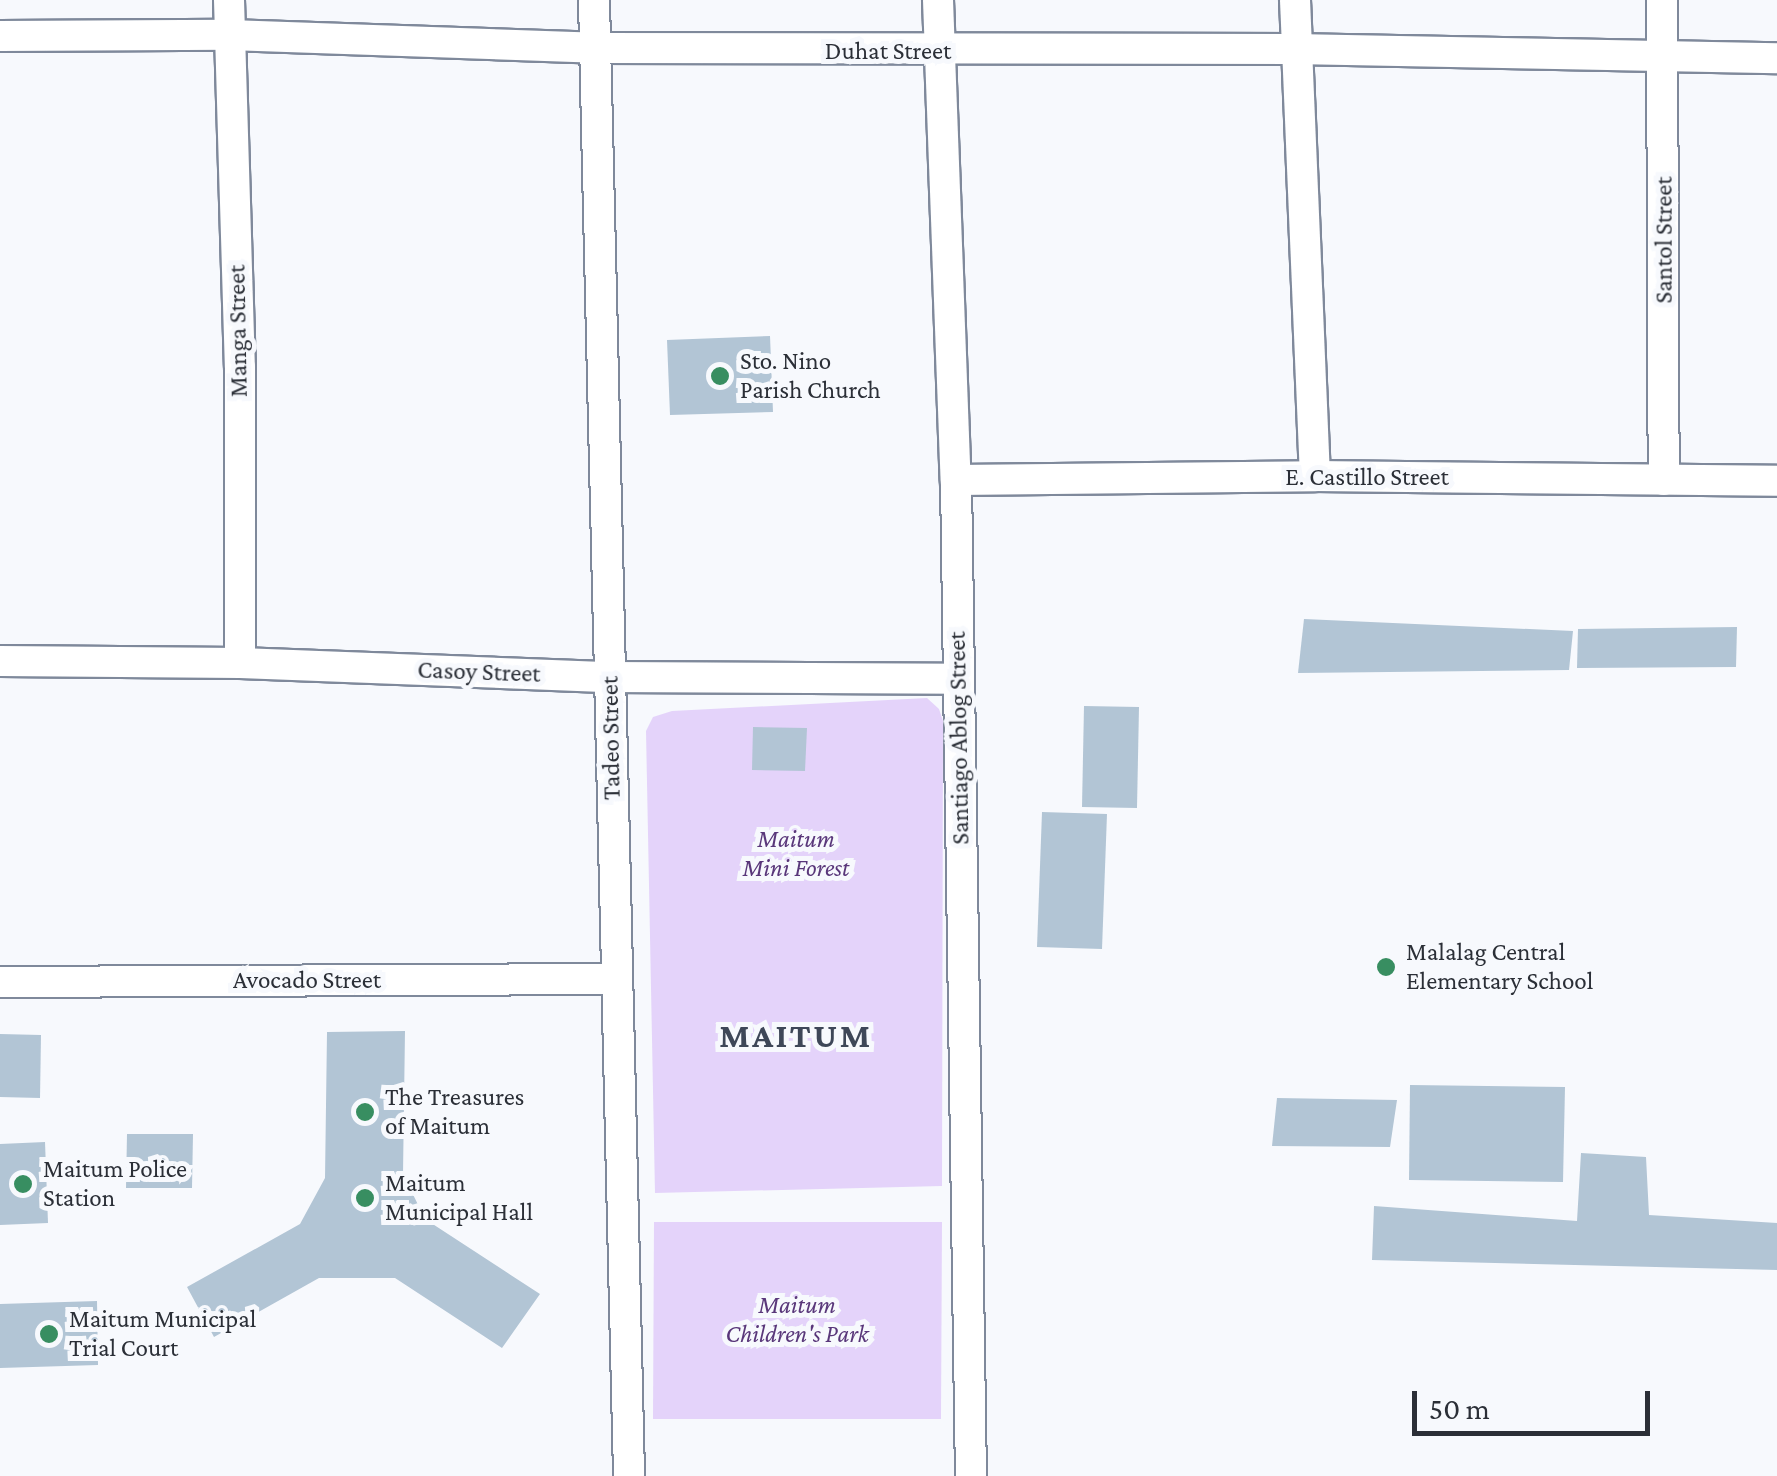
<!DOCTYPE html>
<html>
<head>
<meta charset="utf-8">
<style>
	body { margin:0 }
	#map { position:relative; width:1777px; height:1476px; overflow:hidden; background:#f7f9fd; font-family:"Crimson Pro",serif }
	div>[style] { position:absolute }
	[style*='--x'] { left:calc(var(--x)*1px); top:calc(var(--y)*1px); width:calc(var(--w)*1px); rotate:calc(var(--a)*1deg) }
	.green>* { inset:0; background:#e4d3fa }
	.building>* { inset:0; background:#b2c5d5 }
	.roads { filter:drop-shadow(2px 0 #7f899b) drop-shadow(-2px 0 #7f899b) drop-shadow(0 2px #7f899b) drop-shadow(0 -2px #7f899b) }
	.minor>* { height:30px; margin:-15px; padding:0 15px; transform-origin:15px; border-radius:15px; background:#fff }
	.dots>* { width:28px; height:28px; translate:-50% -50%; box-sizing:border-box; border:5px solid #f7f9fd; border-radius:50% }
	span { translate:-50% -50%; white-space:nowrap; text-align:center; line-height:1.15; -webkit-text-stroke:10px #f7f9fd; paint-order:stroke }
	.street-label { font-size:25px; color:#2b2f37 }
	.poi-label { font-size:25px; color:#2b2f37 }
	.left { translate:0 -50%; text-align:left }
	.park-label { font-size:25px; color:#59377a; font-style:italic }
	.district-label { font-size:35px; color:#3e4758; font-weight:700; letter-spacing:2.5px }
	.scale { position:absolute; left:1412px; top:1391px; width:238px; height:45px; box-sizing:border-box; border:5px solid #2b2f37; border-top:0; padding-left:12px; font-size:30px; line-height:35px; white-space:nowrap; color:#2b2f37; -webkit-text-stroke:8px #f7f9fd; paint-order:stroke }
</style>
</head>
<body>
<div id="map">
	<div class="green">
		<div style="clip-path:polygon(927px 698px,939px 709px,943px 721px,942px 1186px,655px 1193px,646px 731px,653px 717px,672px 711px)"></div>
		<div style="clip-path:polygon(654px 1222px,942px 1222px,941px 1419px,653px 1419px)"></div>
	</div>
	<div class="building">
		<div style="clip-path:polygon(770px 336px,773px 412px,670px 415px,667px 340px)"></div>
		<div style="clip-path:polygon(1304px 619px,1573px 631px,1569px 670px,1298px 673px)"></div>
		<div style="clip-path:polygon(1737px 627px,1736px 667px,1577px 668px,1578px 629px)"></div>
		<div style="clip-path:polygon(1084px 706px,1139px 707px,1137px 808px,1082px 807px)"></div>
		<div style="clip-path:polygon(753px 727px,807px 728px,805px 771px,752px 770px)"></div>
		<div style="clip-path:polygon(1042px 812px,1107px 814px,1102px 949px,1037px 947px)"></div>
		<div style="clip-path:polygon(405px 1031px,403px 1174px,425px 1219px,540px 1294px,502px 1348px,395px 1278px,319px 1278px,214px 1337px,187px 1287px,300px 1224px,325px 1178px,327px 1032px)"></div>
		<div style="clip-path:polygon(0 1034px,41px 1035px,40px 1098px,0 1097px)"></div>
		<div style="clip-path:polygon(1410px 1085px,1565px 1087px,1563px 1182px,1409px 1180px)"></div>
		<div style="clip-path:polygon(1277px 1098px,1397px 1100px,1390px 1147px,1272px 1146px)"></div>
		<div style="clip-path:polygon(127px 1134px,193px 1134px,192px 1188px,126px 1188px)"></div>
		<div style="clip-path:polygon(45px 1142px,48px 1223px,0 1225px,0 1144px)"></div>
		<div style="clip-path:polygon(1581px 1153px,1646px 1157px,1649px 1215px,1777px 1223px,1777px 1270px,1372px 1260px,1374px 1206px,1577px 1221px)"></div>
		<div style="clip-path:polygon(97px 1301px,98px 1365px,0 1368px,0 1304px)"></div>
	</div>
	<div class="roads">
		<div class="minor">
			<div style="--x:229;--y:0;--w:367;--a:88.3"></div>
			<div style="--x:240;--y:367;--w:296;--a:90"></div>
			<div style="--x:594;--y:0;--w:1476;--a:88.64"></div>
			<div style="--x:938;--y:0;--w:480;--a:87.9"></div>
			<div style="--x:956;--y:480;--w:996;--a:89.14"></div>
			<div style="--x:1295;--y:0;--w:476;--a:87.6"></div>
			<div style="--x:1662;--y:0;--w:480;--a:89.8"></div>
			<div style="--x:0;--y:36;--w:229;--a:-0.3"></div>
			<div style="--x:229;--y:35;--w:367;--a:2"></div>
			<div style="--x:596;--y:48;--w:700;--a:0.08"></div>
			<div style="--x:1296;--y:49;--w:481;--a:1.1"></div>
			<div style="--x:956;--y:480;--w:359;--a:-0.6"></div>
			<div style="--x:1315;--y:476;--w:462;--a:0.6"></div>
			<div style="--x:0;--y:661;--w:240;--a:0.5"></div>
			<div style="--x:240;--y:663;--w:370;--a:2.2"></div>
			<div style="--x:610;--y:677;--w:349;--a:0.3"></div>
			<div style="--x:0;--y:982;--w:614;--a:-0.28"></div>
		</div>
	</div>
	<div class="dots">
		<div style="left:720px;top:376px;background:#388e61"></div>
		<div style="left:1386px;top:967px;background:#388e61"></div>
		<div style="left:365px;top:1112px;background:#388e61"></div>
		<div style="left:23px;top:1184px;background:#388e61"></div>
		<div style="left:365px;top:1198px;background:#388e61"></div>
		<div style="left:49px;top:1334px;background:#388e61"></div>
	</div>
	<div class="street-label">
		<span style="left:888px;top:51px">Duhat Street</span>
		<span style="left:1664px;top:240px;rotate:-90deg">Santol Street</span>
		<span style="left:238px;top:331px;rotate:-91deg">Manga Street</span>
		<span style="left:1367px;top:477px">E. Castillo Street</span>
		<span style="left:479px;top:672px;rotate:2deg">Casoy Street</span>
		<span style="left:611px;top:738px;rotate:-91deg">Tadeo Street</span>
		<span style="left:959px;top:738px;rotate:-91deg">Santiago Ablog Street</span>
		<span style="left:307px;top:980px">Avocado Street</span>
	</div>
	<div class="poi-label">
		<span class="left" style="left:740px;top:376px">Sto. Nino<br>Parish Church</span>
		<span class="left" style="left:1406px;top:967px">Malalag Central<br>Elementary School</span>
		<span class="left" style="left:385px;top:1112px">The Treasures<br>of Maitum</span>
		<span class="left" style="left:43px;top:1184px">Maitum Police<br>Station</span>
		<span class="left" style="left:385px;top:1198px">Maitum<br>Municipal Hall</span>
		<span class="left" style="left:69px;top:1334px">Maitum Municipal<br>Trial Court</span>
	</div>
	<div class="park-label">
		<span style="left:796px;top:854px">Maitum<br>Mini Forest</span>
		<span style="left:797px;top:1320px">Maitum<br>Children's Park</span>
	</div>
	<div class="district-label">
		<span style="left:796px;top:1036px">MAITUM</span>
	</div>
	<div class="scale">50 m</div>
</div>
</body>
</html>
